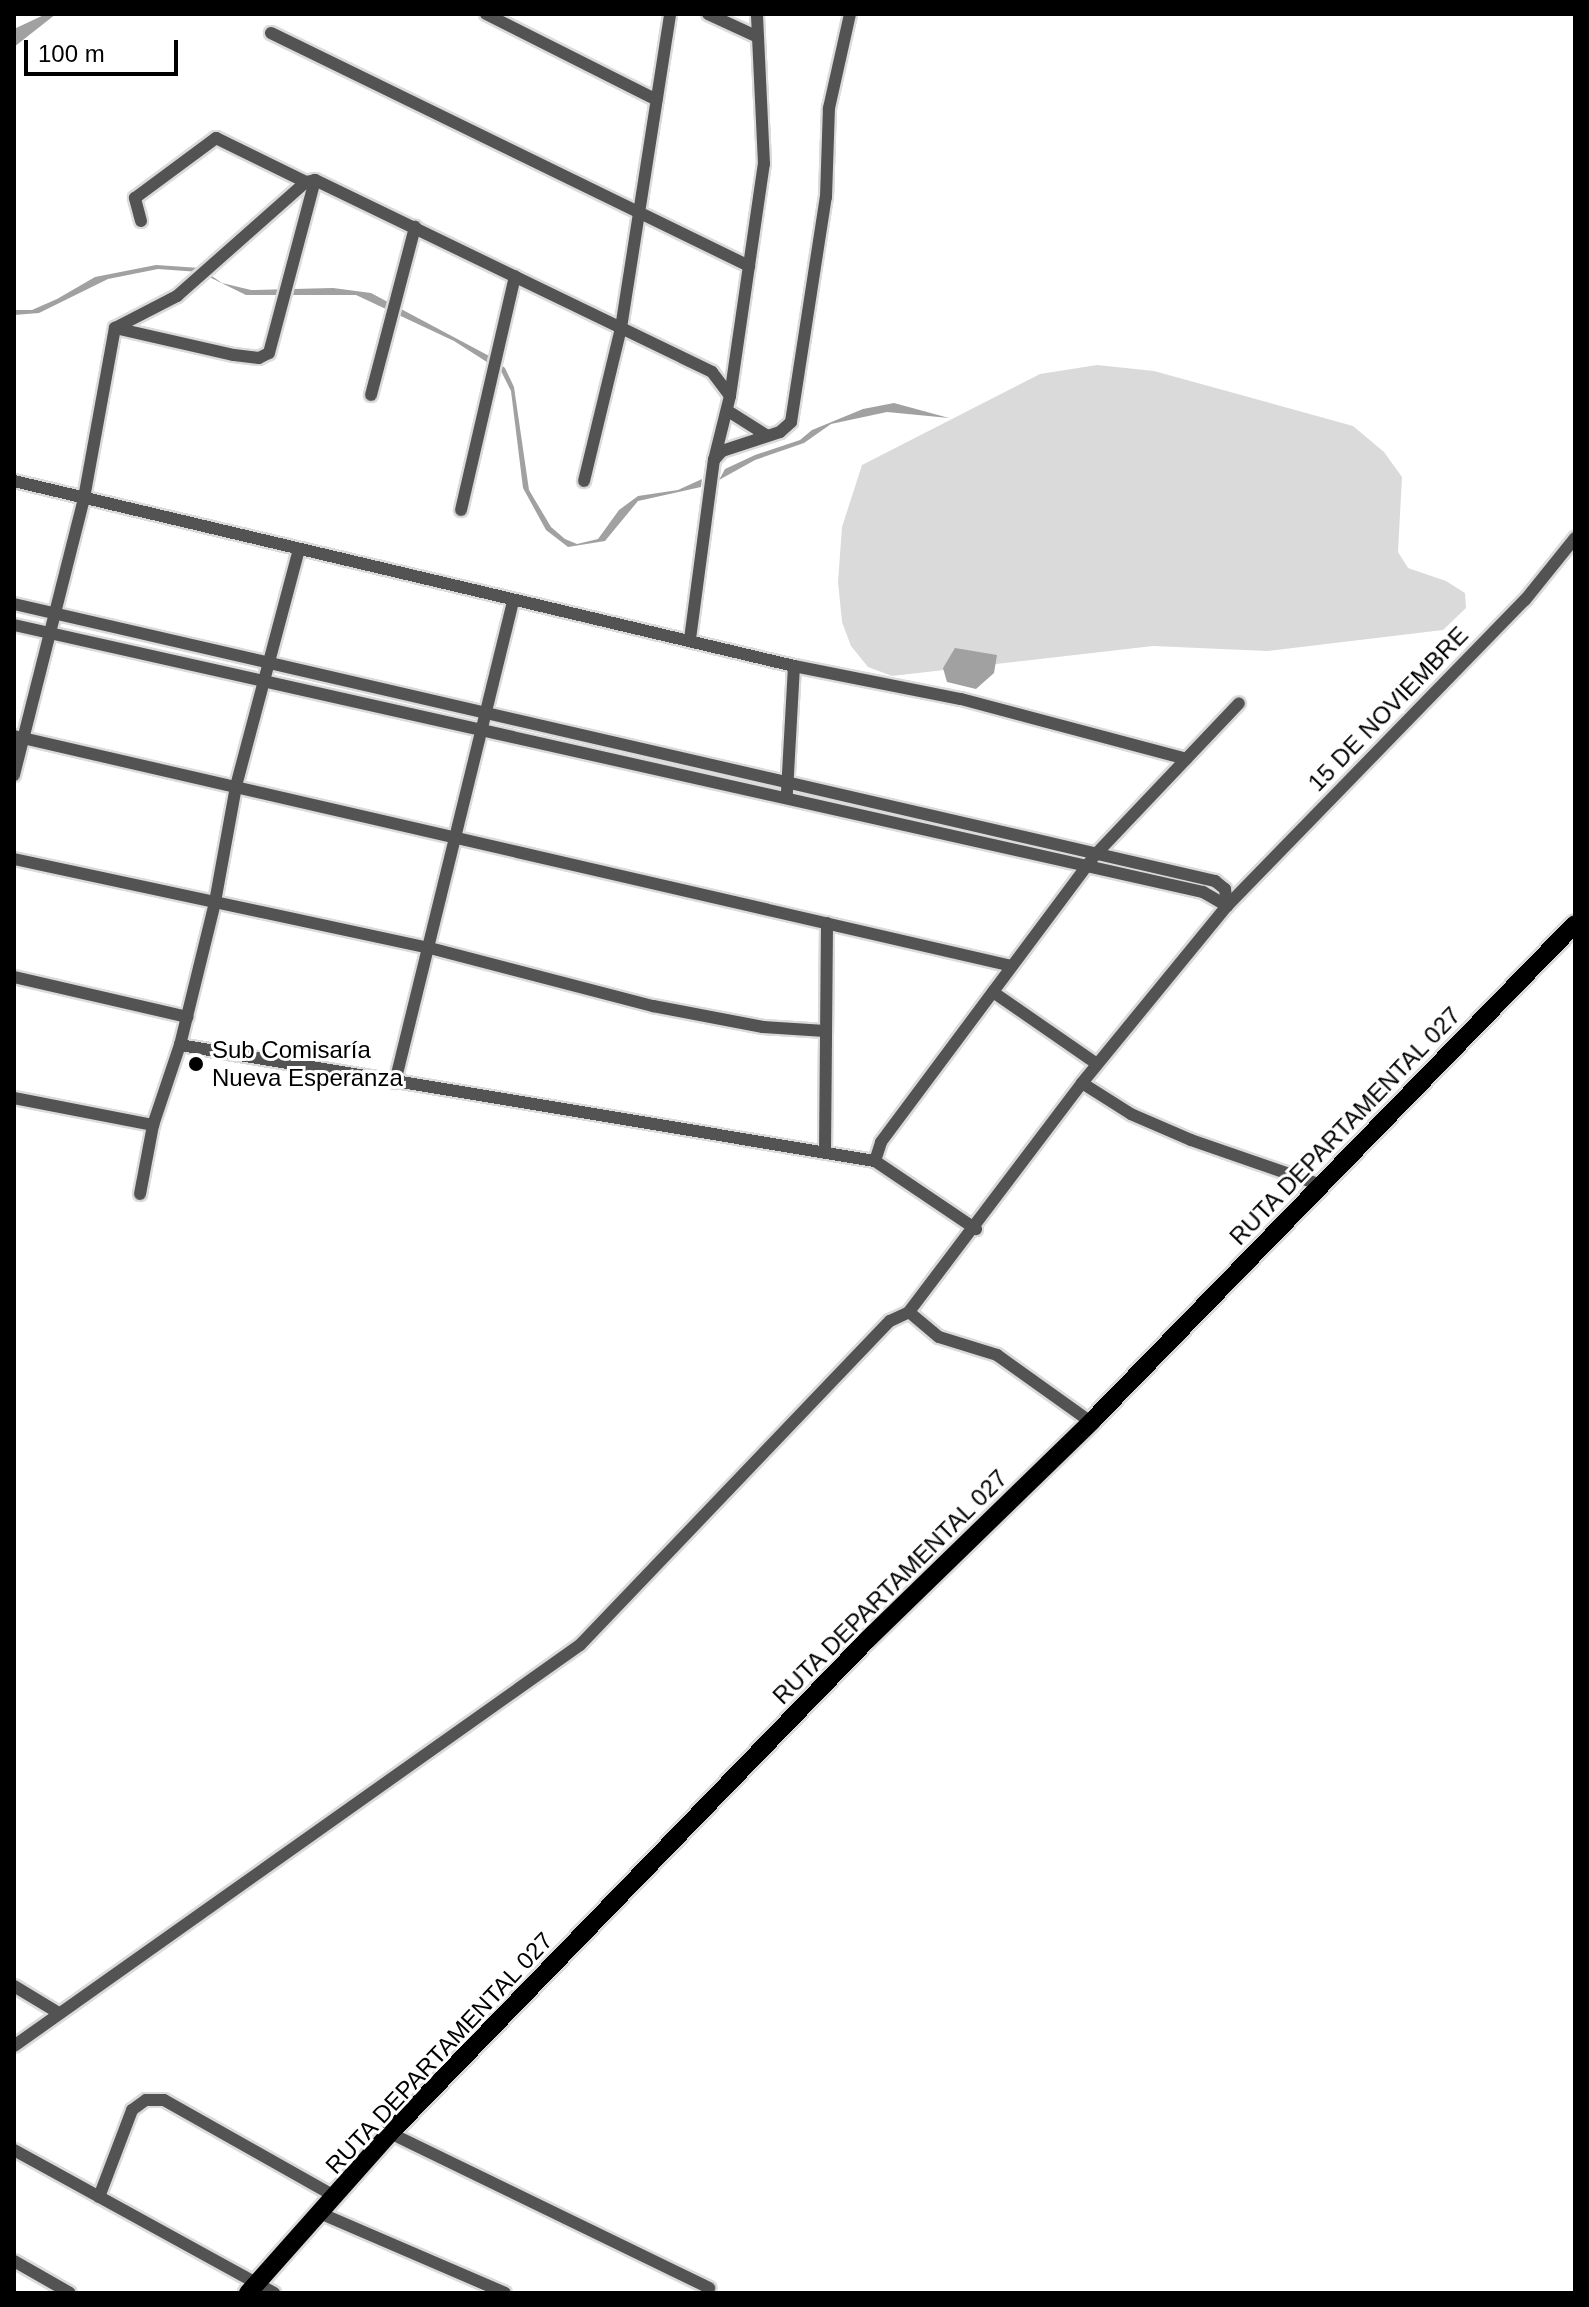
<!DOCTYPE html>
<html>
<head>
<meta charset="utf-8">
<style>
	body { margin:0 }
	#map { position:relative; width:1589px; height:2307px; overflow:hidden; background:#fff; font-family:Helvetica,sans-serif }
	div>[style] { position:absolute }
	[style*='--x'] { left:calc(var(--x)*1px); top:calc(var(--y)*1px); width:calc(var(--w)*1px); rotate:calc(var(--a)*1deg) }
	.green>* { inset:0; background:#dadada }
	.water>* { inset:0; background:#a1a1a1 }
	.roads { filter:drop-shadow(2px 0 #dbdbdb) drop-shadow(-2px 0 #dbdbdb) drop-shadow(0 2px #dbdbdb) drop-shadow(0 -2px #dbdbdb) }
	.minor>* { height:12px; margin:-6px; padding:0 6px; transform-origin:6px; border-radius:6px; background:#535353 }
	.primary>* { height:18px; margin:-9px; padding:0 9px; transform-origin:9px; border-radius:9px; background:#000 }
	.dots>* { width:22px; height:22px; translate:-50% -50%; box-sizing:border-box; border:4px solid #fff; border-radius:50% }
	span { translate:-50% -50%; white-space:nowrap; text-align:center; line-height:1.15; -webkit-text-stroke:6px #fff; paint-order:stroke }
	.street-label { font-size:24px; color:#000 }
	.poi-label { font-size:24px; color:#000 }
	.left { translate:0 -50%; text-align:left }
	.frame { position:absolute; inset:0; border:16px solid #000; pointer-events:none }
	.scale { position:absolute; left:24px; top:40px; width:154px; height:36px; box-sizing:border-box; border:4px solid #000; border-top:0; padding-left:10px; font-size:24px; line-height:28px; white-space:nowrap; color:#000; -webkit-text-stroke:6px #fff; paint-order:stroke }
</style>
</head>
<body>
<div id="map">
	<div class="green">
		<div style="clip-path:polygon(1097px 365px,1154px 371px,1353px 426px,1384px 452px,1402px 477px,1398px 552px,1408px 568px,1446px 581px,1465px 593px,1466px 608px,1443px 630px,1267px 651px,1153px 646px,892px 676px,868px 667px,851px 646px,842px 622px,838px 582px,842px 527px,862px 465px,1040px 374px)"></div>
	</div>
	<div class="water">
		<div style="clip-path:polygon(46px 14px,56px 14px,14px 47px,14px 29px)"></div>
		<div style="clip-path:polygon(156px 265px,200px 268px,222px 283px,251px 290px,333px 288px,371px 293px,493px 358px,505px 368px,514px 387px,529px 490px,551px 527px,565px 539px,577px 544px,598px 539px,619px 510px,638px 496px,678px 490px,702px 479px,701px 487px,638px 501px,605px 541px,568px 547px,546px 530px,523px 488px,511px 391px,501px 371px,454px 341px,356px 295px,246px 295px,199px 272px,158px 269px,108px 279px,39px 313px,14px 315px,14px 310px,32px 310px,57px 299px,95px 277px)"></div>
		<div style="clip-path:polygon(894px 403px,949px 418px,887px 412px,831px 424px,804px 443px,755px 460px,719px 480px,725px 469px,755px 455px,800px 440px,812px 430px,863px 409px)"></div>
		<div style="clip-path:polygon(955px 648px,997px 655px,994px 673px,976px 689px,947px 682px,943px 668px)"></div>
	</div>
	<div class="roads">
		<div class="minor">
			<div style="--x:486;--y:14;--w:191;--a:26.7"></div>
			<div style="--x:708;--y:14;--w:55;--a:24.7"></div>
			<div style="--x:271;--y:33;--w:532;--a:25.99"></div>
			<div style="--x:141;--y:221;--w:24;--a:-105"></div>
			<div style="--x:135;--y:198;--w:101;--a:-36.5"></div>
			<div style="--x:216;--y:138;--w:100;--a:26.1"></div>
			<div style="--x:115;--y:328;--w:122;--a:12.8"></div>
			<div style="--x:234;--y:355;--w:25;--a:7"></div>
			<div style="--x:259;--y:358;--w:11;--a:-27"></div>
			<div style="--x:269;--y:353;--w:179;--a:-75.1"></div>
			<div style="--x:371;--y:395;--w:174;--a:-75.3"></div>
			<div style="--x:730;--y:396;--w:234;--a:-81.7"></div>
			<div style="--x:764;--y:164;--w:150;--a:-92.7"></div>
			<div style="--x:728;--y:411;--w:45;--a:32.3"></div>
			<div style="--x:14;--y:481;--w:802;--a:13.34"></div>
			<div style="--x:794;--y:666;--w:127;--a:93.2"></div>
			<div style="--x:584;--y:481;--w:157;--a:-76.4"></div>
			<div style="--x:621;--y:328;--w:318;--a:-81.1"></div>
			<div style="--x:461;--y:510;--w:240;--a:-77"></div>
			<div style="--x:14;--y:604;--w:1233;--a:12.99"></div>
			<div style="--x:1215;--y:881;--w:13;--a:39"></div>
			<div style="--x:1225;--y:889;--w:17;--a:83"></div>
			<div style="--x:14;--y:625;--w:1219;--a:12.66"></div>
			<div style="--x:1203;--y:892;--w:28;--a:30"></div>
			<div style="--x:690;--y:639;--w:181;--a:-82.4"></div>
			<div style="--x:714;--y:460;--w:12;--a:-48"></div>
			<div style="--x:722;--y:451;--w:61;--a:-18.1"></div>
			<div style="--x:780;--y:432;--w:15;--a:-42"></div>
			<div style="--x:791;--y:422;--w:228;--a:-81.2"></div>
			<div style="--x:826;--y:197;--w:89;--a:-88.1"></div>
			<div style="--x:829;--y:108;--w:96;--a:-77.4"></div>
			<div style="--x:794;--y:666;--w:170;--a:11.2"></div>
			<div style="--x:961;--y:699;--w:233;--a:14.9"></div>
			<div style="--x:14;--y:736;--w:1024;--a:12.98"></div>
			<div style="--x:14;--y:775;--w:286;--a:-75.8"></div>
			<div style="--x:84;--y:498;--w:173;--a:-79.7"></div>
			<div style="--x:115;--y:328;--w:70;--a:-27.3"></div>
			<div style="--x:177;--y:296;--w:172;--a:-41.5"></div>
			<div style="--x:306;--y:182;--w:9;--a:-13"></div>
			<div style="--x:315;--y:180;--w:441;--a:25.8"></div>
			<div style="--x:712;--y:372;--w:30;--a:53"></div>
			<div style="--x:730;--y:396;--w:66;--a:104"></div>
			<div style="--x:14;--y:859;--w:421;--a:12.1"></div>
			<div style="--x:426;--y:947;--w:235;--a:14.6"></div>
			<div style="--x:653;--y:1006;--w:112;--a:10.8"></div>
			<div style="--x:763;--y:1027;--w:62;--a:3.7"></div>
			<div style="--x:14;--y:977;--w:178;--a:13"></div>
			<div style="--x:993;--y:992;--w:126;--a:34.7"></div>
			<div style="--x:180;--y:1045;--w:705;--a:9.48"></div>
			<div style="--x:875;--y:1161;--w:122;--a:34"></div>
			<div style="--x:395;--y:1082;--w:494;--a:-76.2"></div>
			<div style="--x:1082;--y:1083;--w:287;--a:127.1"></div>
			<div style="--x:909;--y:1312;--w:39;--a:40"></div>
			<div style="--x:939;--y:1337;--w:61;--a:17.2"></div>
			<div style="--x:997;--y:1355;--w:115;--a:35.5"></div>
			<div style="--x:14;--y:1098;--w:142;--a:11"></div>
			<div style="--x:153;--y:1125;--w:84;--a:-71.4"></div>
			<div style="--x:180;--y:1045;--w:147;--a:-76.2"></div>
			<div style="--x:215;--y:902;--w:118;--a:-79.7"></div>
			<div style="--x:236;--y:786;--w:244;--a:-75.1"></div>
			<div style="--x:825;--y:1153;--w:230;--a:-89.5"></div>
			<div style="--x:875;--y:1161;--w:20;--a:-72"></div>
			<div style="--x:881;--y:1142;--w:358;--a:-53.3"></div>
			<div style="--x:1095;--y:855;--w:209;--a:-46.5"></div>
			<div style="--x:1321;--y:1185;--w:138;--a:-160.9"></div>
			<div style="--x:1191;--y:1140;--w:65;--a:-156.6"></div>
			<div style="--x:1131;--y:1114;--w:58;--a:-147.7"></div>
			<div style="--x:1082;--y:1083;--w:229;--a:-50.7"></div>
			<div style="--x:1227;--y:906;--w:427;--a:-45.8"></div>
			<div style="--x:1525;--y:600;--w:80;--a:-51.1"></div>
			<div style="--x:140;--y:1194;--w:70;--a:-79.3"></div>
			<div style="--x:14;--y:1986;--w:52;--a:31"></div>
			<div style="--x:14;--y:2046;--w:694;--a:-35.32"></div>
			<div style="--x:580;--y:1645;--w:448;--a:-46.3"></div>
			<div style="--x:890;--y:1321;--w:21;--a:-25"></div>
			<div style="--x:390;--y:2133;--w:355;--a:25.9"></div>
			<div style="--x:14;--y:2150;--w:297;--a:28.8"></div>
			<div style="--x:99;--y:2197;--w:93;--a:-69.2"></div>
			<div style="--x:132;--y:2110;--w:17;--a:-36"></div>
			<div style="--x:146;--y:2100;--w:18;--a:0"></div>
			<div style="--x:164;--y:2100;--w:197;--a:29.4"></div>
			<div style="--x:322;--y:2214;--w:199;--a:23.3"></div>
			<div style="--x:14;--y:2261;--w:64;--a:29.7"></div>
		</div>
		<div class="primary">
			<div style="--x:248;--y:2293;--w:214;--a:-48.4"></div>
			<div style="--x:390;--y:2133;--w:686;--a:-45.94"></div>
			<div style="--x:867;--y:1640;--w:313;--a:-44.2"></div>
			<div style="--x:1091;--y:1422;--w:694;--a:-45.82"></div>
		</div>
	</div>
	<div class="dots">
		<div style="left:196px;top:1064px;background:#000"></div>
	</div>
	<div class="street-label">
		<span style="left:1388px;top:709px;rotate:-46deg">15 DE NOVIEMBRE</span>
		<span style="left:1345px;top:1126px;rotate:-46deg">RUTA DEPARTAMENTAL 027</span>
		<span style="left:890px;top:1587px;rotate:-45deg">RUTA DEPARTAMENTAL 027</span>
		<span style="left:439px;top:2053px;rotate:-47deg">RUTA DEPARTAMENTAL 027</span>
	</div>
	<div class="poi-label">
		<span class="left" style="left:212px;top:1064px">Sub Comisaría<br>Nueva Esperanza</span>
	</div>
	<div class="frame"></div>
	<div class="scale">100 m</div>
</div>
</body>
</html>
